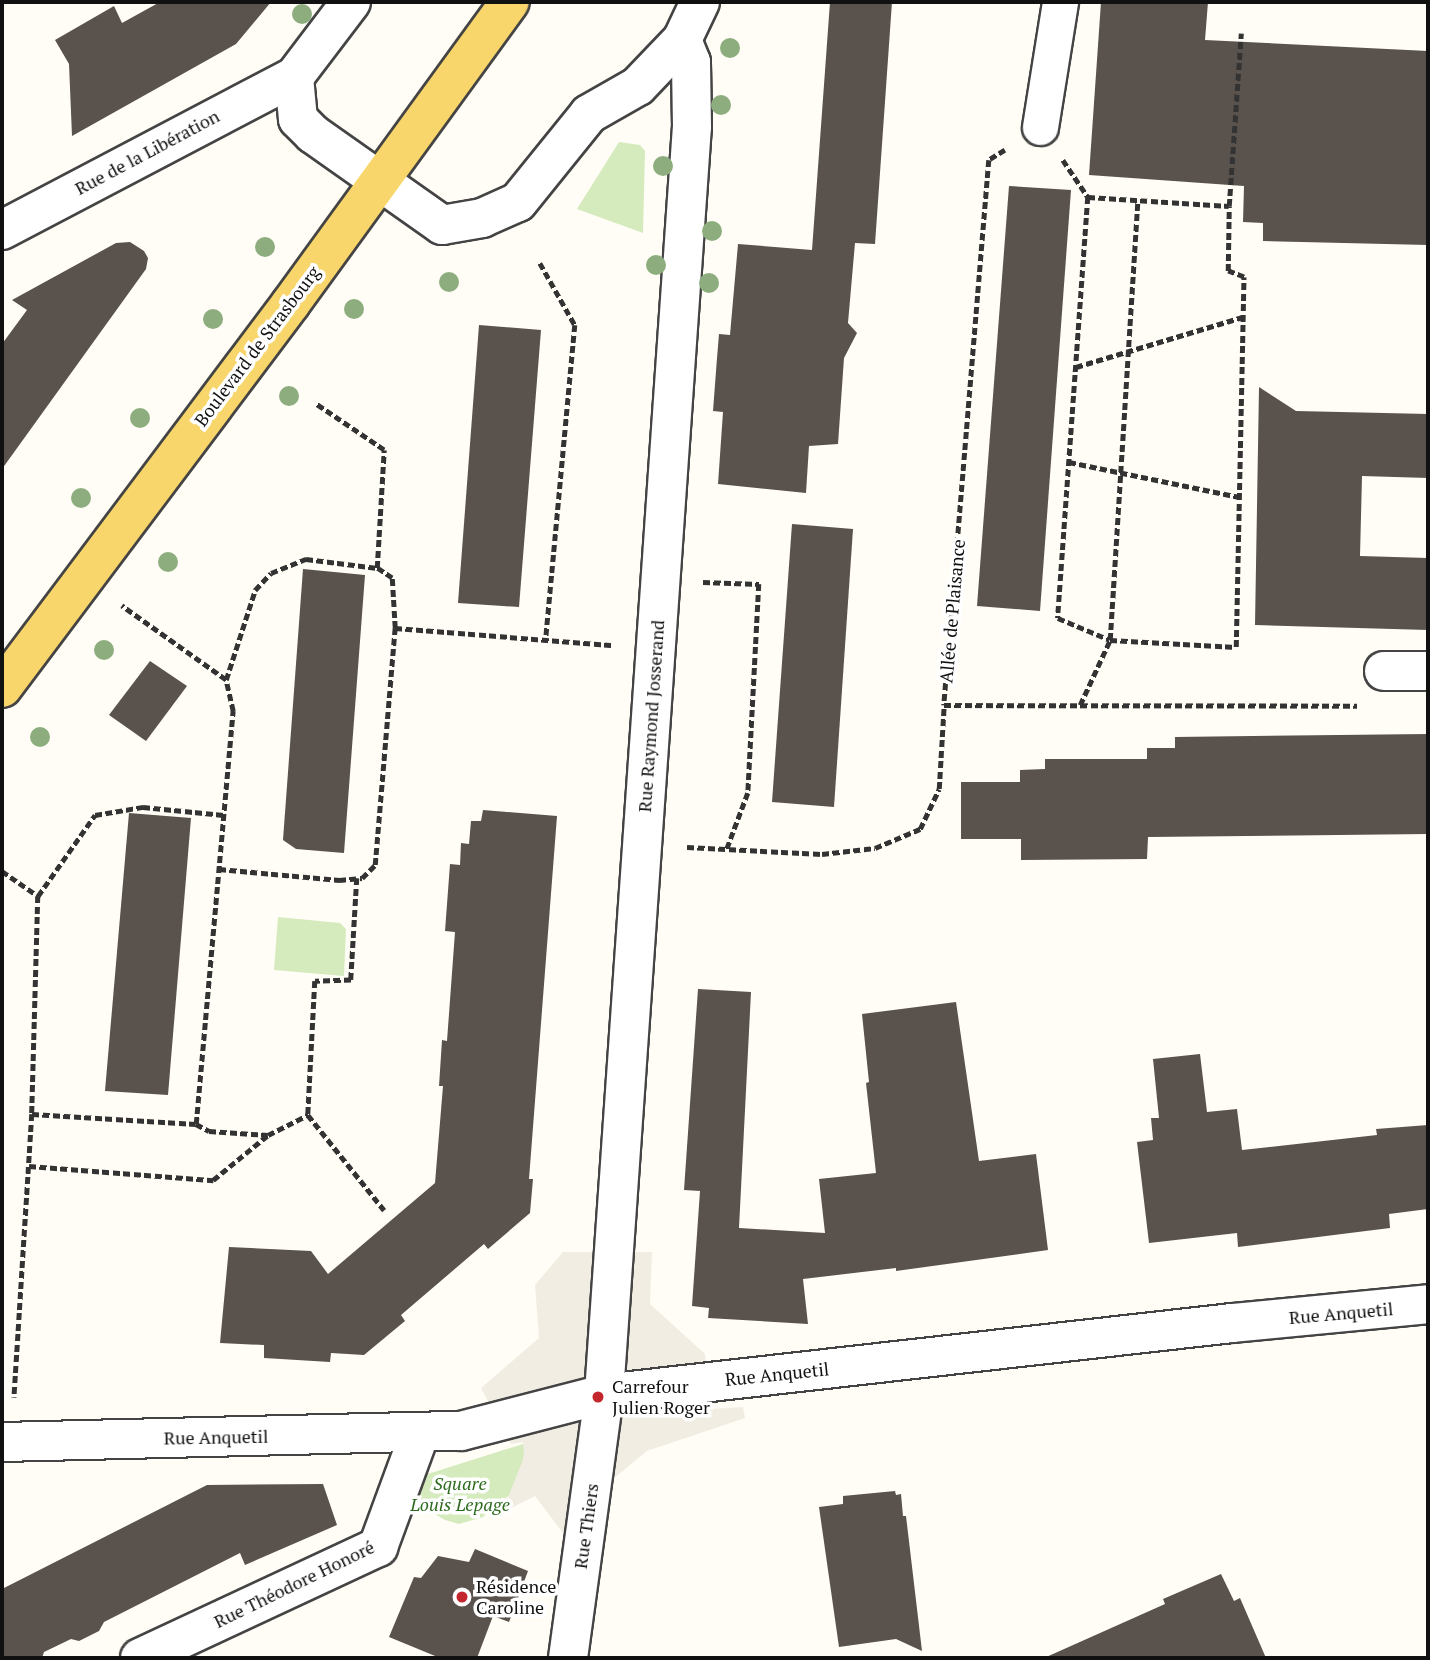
<!DOCTYPE html>
<html>
<head>
<meta charset="utf-8">
<style>
	body { margin:0 }
	#map { position:relative; width:1430px; height:1660px; overflow:hidden; background:#fffdf5; font-family:"PT Serif",serif }
	div>[style] { position:absolute }
	[style*='--x'] { left:calc(var(--x)*1px); top:calc(var(--y)*1px); width:calc(var(--w)*1px); rotate:calc(var(--a)*1deg) }
	.green>* { inset:0; background:#d5ebbd }
	.plaza>* { inset:0; background:#f1ede2 }
	.building>* { inset:0; background:#5a524d }
	.path>* { height:4.5px; margin-top:-2.25px; transform-origin:0; background:repeating-linear-gradient(90deg,#333 0 7px,transparent 0 10.5px) }
	.roads { filter:drop-shadow(2px 0 #444) drop-shadow(-2px 0 #444) drop-shadow(0 2px #444) drop-shadow(0 -2px #444) }
	.pedestrian>* { height:35px; margin:-17.5px; padding:0 17.5px; transform-origin:17.5px; border-radius:17.5px; background:#fff }
	.minor>* { height:38px; margin:-19px; padding:0 19px; transform-origin:19px; border-radius:19px; background:#fff }
	.primary>* { height:38px; margin:-19px; padding:0 19px; transform-origin:19px; border-radius:19px; background:#f9d66b }
	.trees>* { width:20px; height:20px; margin:-10px; border-radius:50%; background:#8dad7f }
	.dots>* { width:19px; height:19px; translate:-50% -50%; box-sizing:border-box; border:4px solid #fff; border-radius:50% }
	span { translate:-50% -50%; white-space:nowrap; text-align:center; line-height:1.15; -webkit-text-stroke:7px #fff; paint-order:stroke }
	.street-label { font-size:18px; color:#111 }
	.poi-label { font-size:18px; color:#111 }
	.left { translate:0 -50%; text-align:left }
	.park-label { font-size:18px; color:#2f6b1f; font-style:italic }
	.frame { position:absolute; inset:0; border:4px solid #111; pointer-events:none }
</style>
</head>
<body>
<div id="map">
	<div class="green">
		<div style="clip-path:polygon(619px 142px,640px 145px,645px 151px,643px 233px,577px 209px)"></div>
		<div style="clip-path:polygon(278px 917px,340px 923px,346px 929px,344px 976px,274px 970px)"></div>
		<div style="clip-path:polygon(526px 1443px,521px 1473px,512px 1493px,483px 1517px,459px 1524px,445px 1520px,428px 1510px,417px 1495px,415px 1478px)"></div>
	</div>
	<div class="plaza">
		<div style="clip-path:polygon(563px 1252px,652px 1252px,650px 1304px,705px 1354px,710px 1409px,743px 1407px,745px 1418px,647px 1451px,613px 1479px,606px 1540px,563px 1533px,535px 1496px,511px 1508px,507px 1500px,524px 1457px,523px 1442px,511px 1444px,481px 1388px,539px 1338px,535px 1285px)"></div>
	</div>
	<div class="building">
		<div style="clip-path:polygon(160px 2px,271px 2px,236px 44px,72px 136px,69px 64px,55px 40px,114px 6px,122px 23px)"></div>
		<div style="clip-path:polygon(830px 2px,892px 2px,875px 244px,855px 243px,848px 323px,857px 333px,844px 358px,838px 444px,809px 446px,806px 493px,718px 484px,723px 412px,713px 411px,717px 358px,719px 334px,730px 335px,738px 244px,812px 250px)"></div>
		<div style="clip-path:polygon(1101px 2px,1208px 2px,1205px 40px,1428px 51px,1428px 245px,1263px 241px,1263px 223px,1243px 222px,1244px 186px,1089px 175px)"></div>
		<div style="clip-path:polygon(1009px 186px,1071px 190px,1040px 611px,977px 606px)"></div>
		<div style="clip-path:polygon(130px 242px,144px 251px,148px 258px,146px 269px,2px 469px,2px 344px,27px 310px,12px 300px,116px 243px)"></div>
		<div style="clip-path:polygon(479px 325px,541px 330px,519px 607px,458px 603px)"></div>
		<div style="clip-path:polygon(1259px 387px,1296px 411px,1428px 414px,1428px 478px,1362px 476px,1360px 556px,1428px 558px,1428px 630px,1255px 625px)"></div>
		<div style="clip-path:polygon(792px 524px,853px 529px,834px 807px,772px 802px)"></div>
		<div style="clip-path:polygon(303px 569px,365px 575px,344px 853px,296px 849px,283px 840px)"></div>
		<div style="clip-path:polygon(150px 661px,187px 686px,146px 741px,109px 715px)"></div>
		<div style="clip-path:polygon(1428px 734px,1428px 834px,1148px 837px,1147px 859px,1021px 860px,1021px 839px,961px 839px,961px 782px,1020px 782px,1020px 770px,1045px 769px,1045px 759px,1147px 759px,1147px 748px,1175px 748px,1175px 737px)"></div>
		<div style="clip-path:polygon(483px 810px,557px 816px,529px 1179px,533px 1179px,530px 1213px,488px 1249px,484px 1244px,401px 1315px,405px 1321px,364px 1355px,331px 1353px,330px 1362px,264px 1358px,264px 1345px,220px 1343px,229px 1247px,311px 1251px,328px 1274px,435px 1183px,443px 1086px,439px 1086px,442px 1040px,447px 1041px,455px 932px,445px 931px,450px 864px,460px 865px,461px 843px,469px 844px,471px 821px,481px 821px)"></div>
		<div style="clip-path:polygon(129px 813px,191px 818px,168px 1095px,105px 1091px)"></div>
		<div style="clip-path:polygon(698px 989px,751px 992px,739px 1228px,825px 1233px,819px 1179px,876px 1173px,866px 1083px,869px 1082px,862px 1014px,956px 1002px,979px 1161px,1036px 1154px,1048px 1250px,896px 1271px,896px 1268px,803px 1279px,808px 1324px,708px 1318px,709px 1308px,692px 1306px,700px 1191px,684px 1190px)"></div>
		<div style="clip-path:polygon(1200px 1054px,1207px 1112px,1237px 1109px,1242px 1150px,1377px 1135px,1376px 1129px,1428px 1125px,1428px 1209px,1389px 1214px,1390px 1228px,1238px 1247px,1237px 1233px,1149px 1243px,1137px 1142px,1153px 1140px,1151px 1118px,1159px 1118px,1153px 1059px)"></div>
		<div style="clip-path:polygon(323px 1484px,337px 1525px,245px 1565px,240px 1553px,104px 1622px,99px 1631px,79px 1641px,71px 1639px,44px 1652px,42px 1658px,2px 1658px,2px 1589px,207px 1485px)"></div>
		<div style="clip-path:polygon(895px 1491px,896px 1495px,901px 1494px,903px 1516px,906px 1516px,922px 1651px,896px 1639px,839px 1647px,819px 1507px,843px 1504px,843px 1496px)"></div>
		<div style="clip-path:polygon(475px 1549px,528px 1571px,509px 1622px,493px 1616px,477px 1658px,440px 1658px,389px 1637px,414px 1577px,421px 1578px,438px 1556px,469px 1562px)"></div>
		<div style="clip-path:polygon(1221px 1574px,1234px 1601px,1240px 1598px,1266px 1658px,1044px 1658px,1165px 1604px,1163px 1599px)"></div>
	</div>
	<div class="path">
		<div style="--x:1005;--y:150;--w:19;--a:148"></div>
		<div style="--x:989;--y:160;--w:547;--a:94.72"></div>
		<div style="--x:944;--y:705;--w:413;--a:0.1"></div>
		<div style="--x:1063;--y:160;--w:45;--a:56"></div>
		<div style="--x:1088;--y:197;--w:141;--a:3.7"></div>
		<div style="--x:1088;--y:197;--w:422;--a:94.1"></div>
		<div style="--x:1058;--y:618;--w:56;--a:22.9"></div>
		<div style="--x:1110;--y:640;--w:440;--a:-86.4"></div>
		<div style="--x:540;--y:263;--w:71;--a:60.6"></div>
		<div style="--x:575;--y:325;--w:316;--a:95.3"></div>
		<div style="--x:1076;--y:367;--w:174;--a:-16.7"></div>
		<div style="--x:1069;--y:462;--w:174;--a:11.6"></div>
		<div style="--x:703;--y:582;--w:56;--a:2"></div>
		<div style="--x:759;--y:584;--w:209;--a:93"></div>
		<div style="--x:748;--y:793;--w:60;--a:110.6"></div>
		<div style="--x:395;--y:628;--w:219;--a:4.5"></div>
		<div style="--x:226;--y:680;--w:95;--a:-72.1"></div>
		<div style="--x:255;--y:590;--w:23;--a:-47"></div>
		<div style="--x:271;--y:573;--w:38;--a:-22"></div>
		<div style="--x:306;--y:559;--w:72;--a:7.2"></div>
		<div style="--x:1080;--y:705;--w:72;--a:-65.2"></div>
		<div style="--x:1110;--y:640;--w:126;--a:3.2"></div>
		<div style="--x:1236;--y:647;--w:370;--a:-88.8"></div>
		<div style="--x:1244;--y:277;--w:17;--a:-159"></div>
		<div style="--x:1228;--y:271;--w:65;--a:-89.1"></div>
		<div style="--x:1229;--y:206;--w:173;--a:-86"></div>
		<div style="--x:687;--y:847;--w:135;--a:3"></div>
		<div style="--x:822;--y:854;--w:53;--a:-6.5"></div>
		<div style="--x:875;--y:848;--w:49;--a:-22.9"></div>
		<div style="--x:920;--y:829;--w:44;--a:-64.6"></div>
		<div style="--x:939;--y:789;--w:84;--a:-86.6"></div>
		<div style="--x:219;--y:869;--w:121;--a:5.2"></div>
		<div style="--x:339;--y:880;--w:23;--a:-5"></div>
		<div style="--x:362;--y:878;--w:18;--a:-45"></div>
		<div style="--x:375;--y:865;--w:238;--a:-85.2"></div>
		<div style="--x:395;--y:628;--w:50;--a:-93.4"></div>
		<div style="--x:392;--y:578;--w:18;--a:-146"></div>
		<div style="--x:377;--y:568;--w:118;--a:-86.6"></div>
		<div style="--x:384;--y:450;--w:82;--a:-145.9"></div>
		<div style="--x:2;--y:871;--w:44;--a:34.8"></div>
		<div style="--x:38;--y:896;--w:218;--a:91.6"></div>
		<div style="--x:32;--y:1114;--w:284;--a:93.6"></div>
		<div style="--x:357;--y:878;--w:102;--a:93.4"></div>
		<div style="--x:351;--y:980;--w:36;--a:178"></div>
		<div style="--x:315;--y:981;--w:134;--a:93"></div>
		<div style="--x:308;--y:1115;--w:122;--a:51.3"></div>
		<div style="--x:38;--y:896;--w:99;--a:-54.9"></div>
		<div style="--x:95;--y:815;--w:49;--a:-9.5"></div>
		<div style="--x:143;--y:807;--w:81;--a:5.6"></div>
		<div style="--x:32;--y:1114;--w:164;--a:3.5"></div>
		<div style="--x:196;--y:1124;--w:415;--a:-84.9"></div>
		<div style="--x:233;--y:711;--w:32;--a:-103"></div>
		<div style="--x:226;--y:680;--w:128;--a:-144.6"></div>
		<div style="--x:196;--y:1124;--w:15;--a:28"></div>
		<div style="--x:209;--y:1131;--w:59;--a:3.9"></div>
		<div style="--x:268;--y:1135;--w:45;--a:-26.6"></div>
		<div style="--x:29;--y:1166;--w:185;--a:4.4"></div>
		<div style="--x:213;--y:1180;--w:71;--a:-39.3"></div>
	</div>
	<div class="roads">
		<div class="pedestrian">
			<div style="--x:1040;--y:127;--w:127;--a:-80.9"></div>
		</div>
		<div class="minor">
			<div style="--x:351;--y:2;--w:94;--a:127.2"></div>
			<div style="--x:294;--y:77;--w:42;--a:84.6"></div>
			<div style="--x:298;--y:119;--w:21;--a:45"></div>
			<div style="--x:313;--y:134;--w:158;--a:35.2"></div>
			<div style="--x:442;--y:225;--w:41;--a:-9.9"></div>
			<div style="--x:482;--y:218;--w:39;--a:-24"></div>
			<div style="--x:518;--y:202;--w:113;--a:-51.1"></div>
			<div style="--x:589;--y:114;--w:56;--a:-29.7"></div>
			<div style="--x:638;--y:86;--w:64;--a:-46.3"></div>
			<div style="--x:682;--y:40;--w:42;--a:-64.7"></div>
			<div style="--x:2;--y:230;--w:330;--a:-27.7"></div>
			<div style="--x:1384;--y:671;--w:44;--a:0"></div>
			<div style="--x:2;--y:1442;--w:459;--a:-1.4"></div>
			<div style="--x:461;--y:1431;--w:148;--a:-14.5"></div>
			<div style="--x:604;--y:1394;--w:632;--a:-6.45"></div>
			<div style="--x:1232;--y:1323;--w:197;--a:-5.5"></div>
			<div style="--x:140;--y:1658;--w:263;--a:-25"></div>
			<div style="--x:378;--y:1547;--w:121;--a:-69.8"></div>
			<div style="--x:568;--y:1658;--w:266;--a:-82.2"></div>
			<div style="--x:604;--y:1394;--w:1270;--a:-86.03"></div>
			<div style="--x:692;--y:127;--w:65;--a:-90.9"></div>
			<div style="--x:691;--y:62;--w:24;--a:-112"></div>
		</div>
		<div class="primary">
			<div style="--x:2;--y:688;--w:481;--a:-53.1"></div>
			<div style="--x:291;--y:303;--w:372;--a:-54"></div>
		</div>
	</div>
	<div class="trees">
		<div style="left:302px;top:14px"></div>
		<div style="left:730px;top:48px"></div>
		<div style="left:721px;top:105px"></div>
		<div style="left:663px;top:166px"></div>
		<div style="left:712px;top:231px"></div>
		<div style="left:265px;top:247px"></div>
		<div style="left:656px;top:265px"></div>
		<div style="left:449px;top:282px"></div>
		<div style="left:709px;top:283px"></div>
		<div style="left:354px;top:309px"></div>
		<div style="left:213px;top:319px"></div>
		<div style="left:289px;top:396px"></div>
		<div style="left:140px;top:418px"></div>
		<div style="left:81px;top:498px"></div>
		<div style="left:168px;top:562px"></div>
		<div style="left:104px;top:650px"></div>
		<div style="left:40px;top:737px"></div>
	</div>
	<div class="dots">
		<div style="left:598px;top:1397px;background:#c4262e"></div>
		<div style="left:462px;top:1597px;background:#c4262e"></div>
	</div>
	<div class="street-label">
		<span style="left:147px;top:152px;rotate:-28deg">Rue de la Libération</span>
		<span style="left:257px;top:346px;rotate:-53deg">Boulevard de Strasbourg</span>
		<span style="left:952px;top:611px;rotate:-85deg">Allée de Plaisance</span>
		<span style="left:651px;top:716px;rotate:-86deg">Rue Raymond Josserand</span>
		<span style="left:1341px;top:1313px;rotate:-5deg">Rue Anquetil</span>
		<span style="left:777px;top:1374px;rotate:-6deg">Rue Anquetil</span>
		<span style="left:216px;top:1437px;rotate:-1deg">Rue Anquetil</span>
		<span style="left:586px;top:1526px;rotate:-82deg">Rue Thiers</span>
		<span style="left:294px;top:1584px;rotate:-26deg">Rue Théodore Honoré</span>
	</div>
	<div class="poi-label">
		<span class="left" style="left:612px;top:1397px">Carrefour<br>Julien Roger</span>
		<span class="left" style="left:476px;top:1597px">Résidence<br>Caroline</span>
	</div>
	<div class="park-label">
		<span style="left:460px;top:1494px">Square<br>Louis Lepage</span>
	</div>
	<div class="frame"></div>
</div>
</body>
</html>
